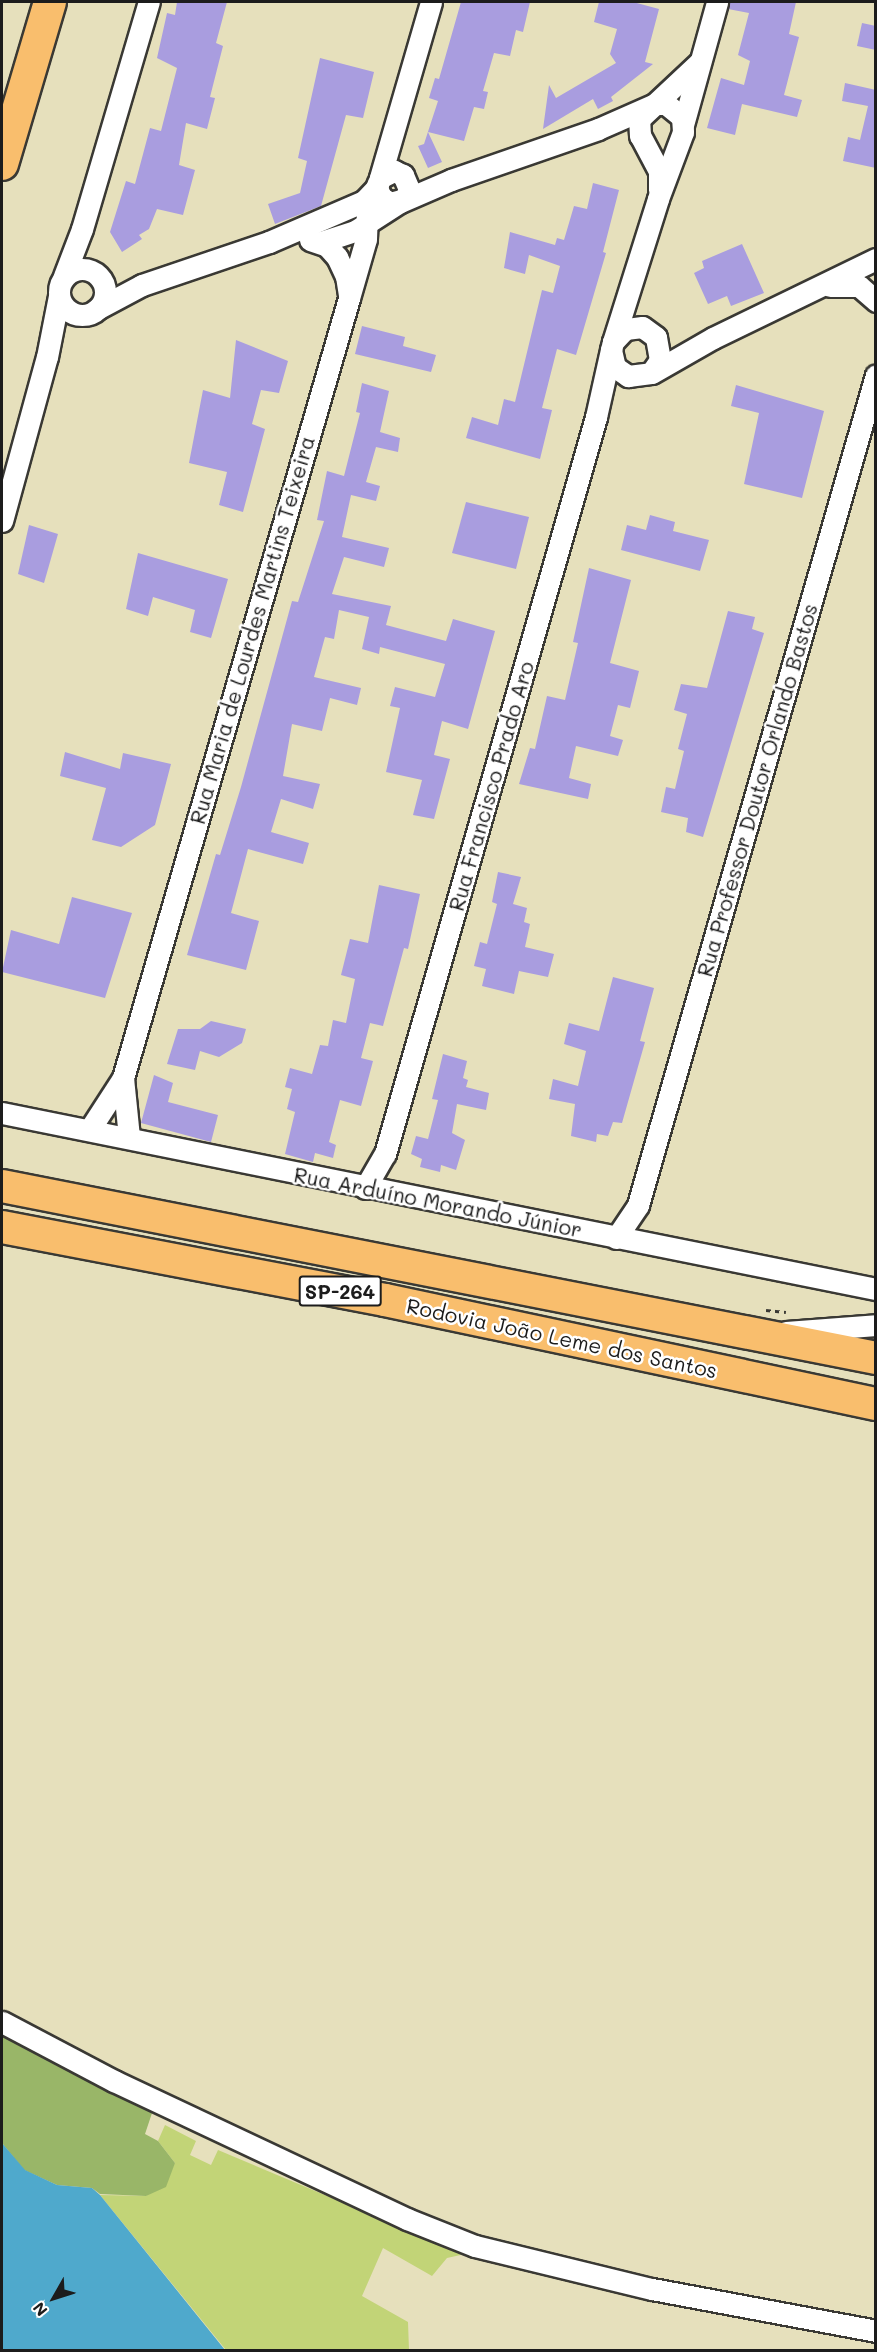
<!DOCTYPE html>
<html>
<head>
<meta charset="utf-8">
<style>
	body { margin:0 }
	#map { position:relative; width:877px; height:2352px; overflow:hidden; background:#e6e0bc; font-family:Mali,sans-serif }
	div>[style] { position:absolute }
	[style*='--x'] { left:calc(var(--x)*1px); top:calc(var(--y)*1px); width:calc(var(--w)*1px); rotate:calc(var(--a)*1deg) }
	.green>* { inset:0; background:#c2d477 }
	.forest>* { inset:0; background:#99b668 }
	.water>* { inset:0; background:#4fa9cc }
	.building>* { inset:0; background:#a99ddf }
	.path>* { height:3px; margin-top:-1.5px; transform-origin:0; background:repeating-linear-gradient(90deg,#3a3934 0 4.5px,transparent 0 9px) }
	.roads { filter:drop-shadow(2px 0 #3a3934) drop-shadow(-2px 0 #3a3934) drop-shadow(0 2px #3a3934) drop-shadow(0 -2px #3a3934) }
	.street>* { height:21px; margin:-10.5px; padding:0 10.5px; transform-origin:10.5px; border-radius:10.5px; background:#fff }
	.street>.ring { margin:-10.5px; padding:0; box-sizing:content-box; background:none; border:21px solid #fff; border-radius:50% }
	.primary>* { height:32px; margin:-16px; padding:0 16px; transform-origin:16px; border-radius:16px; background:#f9be6d }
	span { translate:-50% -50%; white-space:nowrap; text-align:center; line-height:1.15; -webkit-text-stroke:5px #fff; paint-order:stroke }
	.shield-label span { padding:2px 4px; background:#fff; border:2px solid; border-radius:4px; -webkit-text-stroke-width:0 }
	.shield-label { font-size:20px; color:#1c1c1c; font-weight:700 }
	.street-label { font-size:21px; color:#1c1c1c }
	.frame { position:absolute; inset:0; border:3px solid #1c1c1c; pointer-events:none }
	.north { position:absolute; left:24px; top:2268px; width:60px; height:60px; -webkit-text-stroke:4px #fff; paint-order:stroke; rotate:231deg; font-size:16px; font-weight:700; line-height:24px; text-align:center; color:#1c1c1c }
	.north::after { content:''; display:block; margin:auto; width:21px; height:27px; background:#1c1c1c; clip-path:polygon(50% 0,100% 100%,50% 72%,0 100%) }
</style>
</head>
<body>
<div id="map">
	<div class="green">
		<div style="clip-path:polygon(165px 2125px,196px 2141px,190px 2155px,211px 2165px,218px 2150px,465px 2254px,447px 2258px,432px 2276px,383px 2248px,362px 2296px,408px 2322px,409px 2350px,226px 2350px,100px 2195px,146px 2196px,175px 2163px,158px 2141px)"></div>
	</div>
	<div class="forest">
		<div style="clip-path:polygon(2px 2032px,153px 2110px,145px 2134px,158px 2141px,175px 2163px,166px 2187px,146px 2196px,100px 2194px,92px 2188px,57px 2185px,24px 2170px,2px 2143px)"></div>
	</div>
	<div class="water">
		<div style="clip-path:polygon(2px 2143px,25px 2170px,57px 2185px,92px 2188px,100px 2195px,225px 2350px,2px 2350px)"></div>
	</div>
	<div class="building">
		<div style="clip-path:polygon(177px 2px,227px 2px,216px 43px,223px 46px,210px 97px,215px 98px,207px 129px,186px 123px,179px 165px,195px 170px,183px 215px,157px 209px,149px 229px,139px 235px,142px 239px,122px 252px,110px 232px,126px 181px,135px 184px,150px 128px,161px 131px,177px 68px,157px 58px,167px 13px,175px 15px)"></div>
		<div style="clip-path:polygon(461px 2px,530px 2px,523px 32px,516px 30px,510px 56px,494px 53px,483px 91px,488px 92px,484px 109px,474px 107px,464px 141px,428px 132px,442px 162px,428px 168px,418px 146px,424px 144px,438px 101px,429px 98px,435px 78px,439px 79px)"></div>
		<div style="clip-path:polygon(599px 2px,633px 2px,659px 9px,645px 62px,653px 64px,611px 97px,613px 101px,598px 109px,593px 99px,543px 129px,549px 85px,556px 98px,616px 63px,610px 54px,617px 29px,594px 22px)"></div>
		<div style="clip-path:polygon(729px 2px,796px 2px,789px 34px,799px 37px,784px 95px,802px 100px,797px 117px,742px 104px,735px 135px,707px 128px,721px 78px,744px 85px,750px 61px,738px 55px,749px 13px,728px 9px)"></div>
		<div style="clip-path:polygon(862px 23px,876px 26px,876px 50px,857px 46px)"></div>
		<div style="clip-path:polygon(320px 58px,374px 72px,363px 118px,346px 115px,321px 206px,275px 224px,268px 204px,300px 193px,307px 161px,298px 158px)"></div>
		<div style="clip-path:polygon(845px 83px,876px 90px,876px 168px,843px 161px,848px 137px,860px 140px,868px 106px,842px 101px)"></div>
		<div style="clip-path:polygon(593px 183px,619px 190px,603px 252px,606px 253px,576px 355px,557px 349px,542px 408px,552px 410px,540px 459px,466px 438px,472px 417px,498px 425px,504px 399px,515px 402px,542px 290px,553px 293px,560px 266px,529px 255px,525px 274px,504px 268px,510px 232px,555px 245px,557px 238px,564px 240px,574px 206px,587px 209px)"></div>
		<div style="clip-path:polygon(742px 244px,764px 293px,731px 306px,727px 296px,708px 304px,694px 273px,704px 268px,702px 261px)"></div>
		<div style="clip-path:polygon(362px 326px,405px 337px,403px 346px,436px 355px,431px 372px,355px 354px)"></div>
		<div style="clip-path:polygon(236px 340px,288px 361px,279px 393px,261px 390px,252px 424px,265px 429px,243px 512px,219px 505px,227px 472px,189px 463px,203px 390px,230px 398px)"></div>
		<div style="clip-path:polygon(362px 383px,389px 391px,380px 432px,400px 438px,398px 452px,376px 447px,366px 482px,380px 486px,376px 501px,351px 495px,342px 537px,389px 548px,384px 567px,344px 557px,332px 594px,391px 606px,386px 625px,446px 641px,453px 619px,495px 631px,468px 729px,442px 721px,434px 755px,450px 759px,434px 819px,413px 815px,422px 780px,386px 772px,400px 708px,390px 706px,395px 687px,435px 697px,445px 664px,380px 647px,379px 654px,362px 649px,369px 617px,339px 610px,334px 639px,325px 637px,314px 677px,361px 688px,357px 705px,330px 698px,322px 731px,292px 724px,283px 776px,320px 784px,313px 809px,281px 799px,271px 832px,309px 843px,303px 864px,248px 849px,231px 913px,259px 921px,246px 970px,187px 955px,216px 854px,220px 855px,241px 787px,292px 601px,298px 602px,324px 521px,317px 520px,327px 471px,344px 476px,360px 413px,356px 412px)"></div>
		<div style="clip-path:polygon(736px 385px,824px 411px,802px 498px,744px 484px,759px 413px,731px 406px)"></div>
		<div style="clip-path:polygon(466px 502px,529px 517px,516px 569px,452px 553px)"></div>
		<div style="clip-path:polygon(650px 515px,675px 522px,673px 531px,709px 540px,700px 571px,621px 550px,627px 525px,646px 530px)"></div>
		<div style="clip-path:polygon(29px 525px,58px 534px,44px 583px,18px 574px)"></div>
		<div style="clip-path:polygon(138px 553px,228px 579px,211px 638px,190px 632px,195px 610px,153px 597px,148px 616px,126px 609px)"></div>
		<div style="clip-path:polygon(589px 568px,631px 580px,610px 663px,639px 671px,630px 708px,618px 705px,610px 736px,623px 740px,618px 756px,576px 746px,569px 778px,591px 784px,588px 799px,519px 784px,530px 748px,535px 749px,547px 696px,565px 700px,578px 643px,573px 642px)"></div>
		<div style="clip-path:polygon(728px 611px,755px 617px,752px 629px,764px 633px,703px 837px,686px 832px,688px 818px,661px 812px,666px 787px,675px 789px,684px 751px,678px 749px,687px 714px,674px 710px,681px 684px,707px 688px)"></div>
		<div style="clip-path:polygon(65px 752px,120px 769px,123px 753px,171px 764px,155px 825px,121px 847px,92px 840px,106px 788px,60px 776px)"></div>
		<div style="clip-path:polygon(498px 872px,521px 877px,513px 904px,527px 908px,524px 922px,530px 924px,525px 947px,554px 954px,548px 977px,519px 971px,514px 994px,482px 986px,486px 969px,474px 966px,480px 942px,487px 944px,497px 904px,492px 902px)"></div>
		<div style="clip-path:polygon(379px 885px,420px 894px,408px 949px,404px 948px,383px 1026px,370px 1023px,361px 1058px,373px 1061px,361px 1106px,340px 1100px,329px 1142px,336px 1145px,333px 1158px,315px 1153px,313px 1162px,285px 1154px,295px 1112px,287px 1109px,292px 1089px,285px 1087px,290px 1068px,312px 1074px,320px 1045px,328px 1046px,333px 1020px,346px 1023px,355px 979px,341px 975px,350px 939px,368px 943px)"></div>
		<div style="clip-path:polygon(72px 897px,132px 913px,105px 998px,2px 972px,11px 930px,59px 944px)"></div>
		<div style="clip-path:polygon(613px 977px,654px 988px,640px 1041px,645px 1042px,622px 1123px,613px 1122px,608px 1136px,597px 1134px,596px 1142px,571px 1136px,575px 1104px,549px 1099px,553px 1079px,578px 1086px,586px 1051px,564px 1044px,569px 1023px,599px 1031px)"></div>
		<div style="clip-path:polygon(211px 1021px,246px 1029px,242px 1043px,219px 1057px,200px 1051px,195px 1070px,167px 1064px,178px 1029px,200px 1029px)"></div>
		<div style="clip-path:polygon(443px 1054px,467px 1061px,463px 1078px,468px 1080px,466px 1087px,489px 1093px,486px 1110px,457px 1104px,452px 1133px,465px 1140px,456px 1170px,441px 1165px,440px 1172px,420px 1167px,422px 1159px,411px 1154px,416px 1136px,428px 1139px,438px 1100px,432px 1099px)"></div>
		<div style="clip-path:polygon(154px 1075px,173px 1083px,168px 1102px,218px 1115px,211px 1142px,141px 1123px)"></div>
	</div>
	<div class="path">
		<div style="--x:766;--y:1310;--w:20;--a:6"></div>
	</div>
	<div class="roads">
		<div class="street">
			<div style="--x:683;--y:125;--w:128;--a:-74.5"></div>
			<div style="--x:380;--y:178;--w:16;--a:-27"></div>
			<div style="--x:394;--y:171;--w:10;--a:24"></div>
			<div style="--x:403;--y:175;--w:15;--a:67"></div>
			<div style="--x:409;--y:189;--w:11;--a:112"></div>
			<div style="--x:405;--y:199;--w:16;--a:165"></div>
			<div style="--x:390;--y:203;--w:11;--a:-146"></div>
			<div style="--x:381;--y:197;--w:10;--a:-114"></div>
			<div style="--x:377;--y:188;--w:194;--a:-73.8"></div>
			<div style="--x:659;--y:190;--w:19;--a:-90"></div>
			<div style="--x:659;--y:171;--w:40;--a:-118"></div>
			<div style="--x:640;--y:136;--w:17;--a:-93"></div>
			<div style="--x:639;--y:119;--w:83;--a:-43.1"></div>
			<div style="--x:310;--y:240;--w:18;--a:19"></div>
			<div style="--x:327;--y:246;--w:15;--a:48"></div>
			<div style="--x:337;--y:257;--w:21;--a:65"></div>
			<div style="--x:346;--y:276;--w:19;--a:81"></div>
			<div style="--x:321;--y:242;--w:36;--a:-18"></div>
			<div style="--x:355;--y:231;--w:54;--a:-32.8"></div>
			<div style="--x:400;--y:202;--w:56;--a:-23.3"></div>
			<div style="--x:451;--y:180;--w:156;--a:-19.1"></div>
			<div style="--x:598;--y:129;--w:62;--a:-23.7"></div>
			<div style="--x:655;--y:104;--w:11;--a:0"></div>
			<div style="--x:666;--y:104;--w:21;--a:39"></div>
			<div style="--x:682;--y:117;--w:15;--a:86"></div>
			<div style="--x:683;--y:132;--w:72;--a:110.5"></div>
			<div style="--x:658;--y:199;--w:150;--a:107.5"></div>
			<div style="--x:613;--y:342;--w:8;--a:104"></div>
			<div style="--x:611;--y:350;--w:17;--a:77"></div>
			<div style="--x:615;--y:367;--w:16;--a:35"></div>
			<div style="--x:628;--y:376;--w:23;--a:-7"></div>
			<div style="--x:651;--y:373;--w:16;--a:-55"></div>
			<div style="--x:660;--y:360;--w:23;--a:-100"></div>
			<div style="--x:656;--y:337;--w:17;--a:-144"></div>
			<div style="--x:642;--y:327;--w:17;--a:173"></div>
			<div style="--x:625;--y:329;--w:18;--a:133"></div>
			<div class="ring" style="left:59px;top:269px;width:25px;height:25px"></div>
			<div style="--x:64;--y:276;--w:50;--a:-69"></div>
			<div style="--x:82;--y:229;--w:237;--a:-73.6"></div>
			<div style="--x:830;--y:286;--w:29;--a:0"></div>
			<div style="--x:859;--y:286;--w:23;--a:41"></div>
			<div style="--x:97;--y:309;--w:51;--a:-28.1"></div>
			<div style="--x:142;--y:285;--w:134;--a:-18.7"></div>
			<div style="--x:269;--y:242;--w:103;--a:-23.3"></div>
			<div style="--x:364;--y:201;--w:16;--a:-47"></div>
			<div style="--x:652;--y:373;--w:70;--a:-29.8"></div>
			<div style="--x:713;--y:338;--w:181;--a:-25.9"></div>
			<div style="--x:2;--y:521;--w:170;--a:-74.7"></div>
			<div style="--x:47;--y:357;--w:62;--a:-78.9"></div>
			<div style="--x:123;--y:1078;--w:59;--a:84.2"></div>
			<div style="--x:2;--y:1113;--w:892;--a:11.39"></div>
			<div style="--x:90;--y:1129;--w:61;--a:-57.1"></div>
			<div style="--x:123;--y:1078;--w:812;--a:-73.84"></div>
			<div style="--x:349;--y:298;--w:61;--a:-73.9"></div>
			<div style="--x:366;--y:239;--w:26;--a:-88"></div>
			<div style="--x:367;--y:213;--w:32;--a:-70"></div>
			<div style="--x:365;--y:1188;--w:39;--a:-60"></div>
			<div style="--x:385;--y:1154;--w:767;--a:-74.02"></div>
			<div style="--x:596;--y:417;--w:69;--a:-77.4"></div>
			<div style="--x:616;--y:1238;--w:40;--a:-56"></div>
			<div style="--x:638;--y:1205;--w:863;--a:-74"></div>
			<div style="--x:786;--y:1332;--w:90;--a:-4.4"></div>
			<div style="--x:2;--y:2022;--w:127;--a:27.8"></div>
			<div style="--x:114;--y:2081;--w:324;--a:25.2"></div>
			<div style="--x:407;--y:2219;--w:73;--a:21.7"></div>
			<div style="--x:475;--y:2246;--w:182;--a:13.7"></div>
			<div style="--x:652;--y:2289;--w:228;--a:10.6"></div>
		</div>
		<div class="primary">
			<div style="--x:2;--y:164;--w:169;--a:-73.5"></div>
			<div style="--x:2;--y:1186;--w:891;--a:11.13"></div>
			<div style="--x:2;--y:1227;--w:390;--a:10.8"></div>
			<div style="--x:385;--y:1300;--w:502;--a:11.96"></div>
		</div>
	</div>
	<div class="shield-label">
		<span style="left:340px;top:1291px">SP-264</span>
	</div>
	<div class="street-label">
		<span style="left:252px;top:630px;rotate:-74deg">Rua Maria de Lourdes Martins Teixeira</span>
		<span style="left:491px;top:786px;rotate:-74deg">Rua Francisco Prado Aro</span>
		<span style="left:757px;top:790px;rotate:-74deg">Rua Professor Doutor Orlando Bastos</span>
		<span style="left:438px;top:1202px;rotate:11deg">Rua Arduíno Morando Júnior</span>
		<span style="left:562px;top:1338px;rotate:12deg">Rodovia João Leme dos Santos</span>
	</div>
	<div class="frame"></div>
	<div class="north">N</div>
</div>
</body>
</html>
